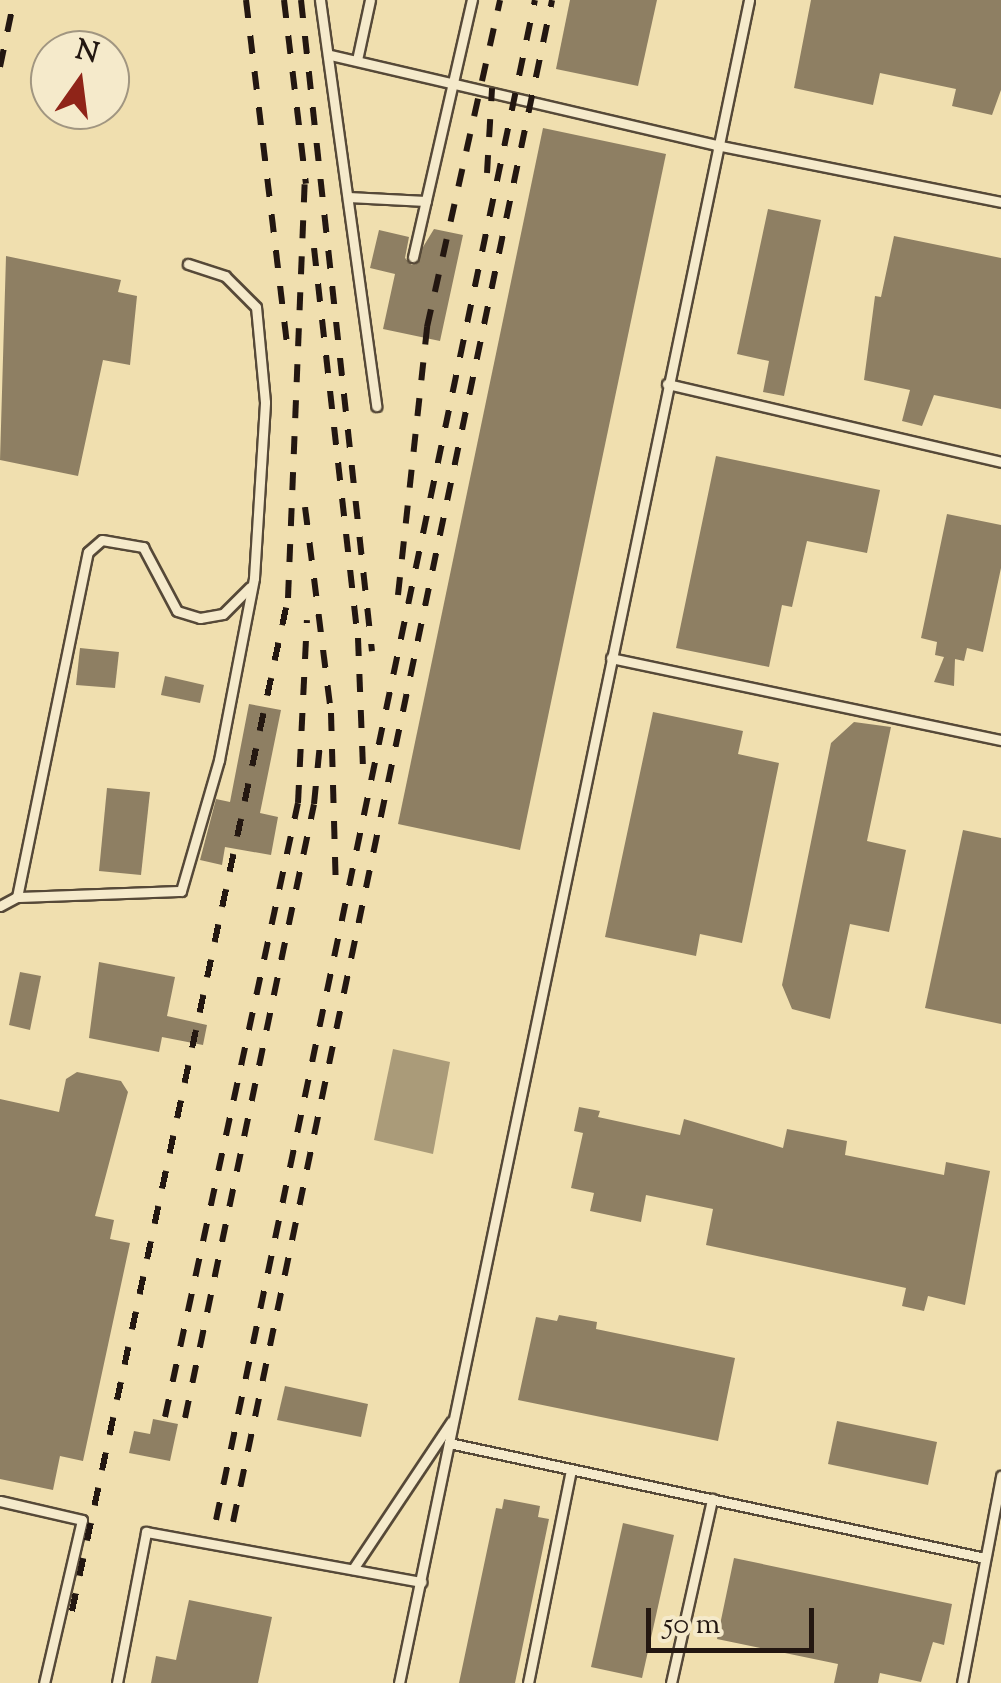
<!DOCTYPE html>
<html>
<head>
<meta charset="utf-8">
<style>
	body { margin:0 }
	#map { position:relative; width:1001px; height:1683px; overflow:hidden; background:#f0dfaf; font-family:"Sorts Mill Goudy",serif }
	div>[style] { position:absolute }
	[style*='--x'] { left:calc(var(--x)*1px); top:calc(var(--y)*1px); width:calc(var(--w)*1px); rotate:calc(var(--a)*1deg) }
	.water>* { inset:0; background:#aa9b79 }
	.building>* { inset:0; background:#8e7f63 }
	.roads { filter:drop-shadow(2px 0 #564938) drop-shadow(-2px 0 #564938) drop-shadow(0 2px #564938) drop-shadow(0 -2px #564938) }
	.lane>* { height:9px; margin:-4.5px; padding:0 4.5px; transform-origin:4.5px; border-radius:4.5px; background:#f5eacb }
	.rail>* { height:6px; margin-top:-3px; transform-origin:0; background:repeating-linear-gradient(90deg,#231711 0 18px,transparent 0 36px) }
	span { translate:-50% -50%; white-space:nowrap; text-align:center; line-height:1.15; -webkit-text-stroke:8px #f5eacb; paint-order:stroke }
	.north { position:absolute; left:30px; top:30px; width:100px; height:100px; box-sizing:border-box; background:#f5eacb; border:2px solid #a19681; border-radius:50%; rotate:14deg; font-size:28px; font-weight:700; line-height:40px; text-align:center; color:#231711 }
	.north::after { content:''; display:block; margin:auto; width:35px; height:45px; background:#8f2418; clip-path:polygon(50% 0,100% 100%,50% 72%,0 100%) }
	.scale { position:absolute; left:646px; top:1608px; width:168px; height:45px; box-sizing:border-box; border:5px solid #231711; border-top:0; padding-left:12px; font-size:30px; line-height:35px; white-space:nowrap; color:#231711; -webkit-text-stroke:8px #f5eacb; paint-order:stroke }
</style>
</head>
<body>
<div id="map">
	<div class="water">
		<div style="clip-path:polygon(393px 1049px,450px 1062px,433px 1154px,374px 1140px)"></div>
	</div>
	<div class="building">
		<div style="clip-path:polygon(570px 0,657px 0,638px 86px,556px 69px)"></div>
		<div style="clip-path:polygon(811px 0,1001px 0,1001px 90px,992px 115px,952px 106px,956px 89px,880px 73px,873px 105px,794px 88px)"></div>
		<div style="clip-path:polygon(543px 128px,666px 154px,520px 850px,398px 824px)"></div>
		<div style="clip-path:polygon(768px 209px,821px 220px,784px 396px,763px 392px,769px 361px,737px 354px)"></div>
		<div style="clip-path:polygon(434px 229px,463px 235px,440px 341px,383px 329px,395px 274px,370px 268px,379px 230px,409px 237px,405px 258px,412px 265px)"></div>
		<div style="clip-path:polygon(894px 236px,1001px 258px,1001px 409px,934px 395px,922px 426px,902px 421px,910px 390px,864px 380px,875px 296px,881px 297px)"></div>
		<div style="clip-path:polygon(6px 256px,121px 280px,118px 292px,137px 296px,130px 365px,103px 360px,78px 476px,0 460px)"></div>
		<div style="clip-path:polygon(716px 456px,880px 490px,867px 553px,807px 541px,792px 607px,782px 605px,769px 667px,676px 648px)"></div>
		<div style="clip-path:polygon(947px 514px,1001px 525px,1001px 568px,983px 652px,967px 648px,964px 661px,955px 659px,954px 686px,934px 682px,944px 657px,935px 655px,937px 642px,921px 638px)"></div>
		<div style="clip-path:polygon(80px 648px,119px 652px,115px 688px,76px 685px)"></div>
		<div style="clip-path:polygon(165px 676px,204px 685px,200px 703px,161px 695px)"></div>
		<div style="clip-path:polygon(249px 704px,281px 710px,260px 813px,278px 817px,271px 855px,225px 847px,222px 865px,200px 860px,216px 799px,230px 802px)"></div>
		<div style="clip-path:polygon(653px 712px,743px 731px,738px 754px,779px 763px,742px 943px,700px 934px,696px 956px,605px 937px)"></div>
		<div style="clip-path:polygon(854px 722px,891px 727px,867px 841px,906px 850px,889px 932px,850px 924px,830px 1019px,792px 1009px,782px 985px,831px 743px)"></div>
		<div style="clip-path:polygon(107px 788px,150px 792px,141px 875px,99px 871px)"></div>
		<div style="clip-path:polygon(963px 830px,1001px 838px,1001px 1024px,925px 1008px)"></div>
		<div style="clip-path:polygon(99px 962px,175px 977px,167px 1016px,207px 1025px,203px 1045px,162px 1037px,159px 1052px,89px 1038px)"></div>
		<div style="clip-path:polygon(20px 972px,41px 976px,30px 1030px,9px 1025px)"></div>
		<div style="clip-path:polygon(77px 1072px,121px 1081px,128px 1092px,95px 1216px,114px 1220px,110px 1239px,130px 1243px,83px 1461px,60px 1456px,53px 1490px,0 1479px,0 1099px,59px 1112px,66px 1079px)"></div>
		<div style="clip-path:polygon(579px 1107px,600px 1111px,598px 1117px,680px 1135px,684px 1119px,783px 1148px,787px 1129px,847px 1141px,845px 1155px,944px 1175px,946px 1162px,990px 1171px,965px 1305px,928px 1296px,924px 1311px,902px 1306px,906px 1288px,706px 1245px,713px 1209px,646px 1195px,641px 1222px,590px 1211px,594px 1193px,571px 1188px,583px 1133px,574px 1131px)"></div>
		<div style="clip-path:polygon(559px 1315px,597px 1322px,596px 1329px,735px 1358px,718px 1441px,518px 1400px,536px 1317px,557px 1321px)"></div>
		<div style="clip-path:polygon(285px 1386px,368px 1404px,361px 1437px,277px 1420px)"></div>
		<div style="clip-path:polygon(153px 1419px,178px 1424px,170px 1461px,129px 1453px,134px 1431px,150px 1434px)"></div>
		<div style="clip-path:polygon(837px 1421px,937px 1442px,928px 1485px,828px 1464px)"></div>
		<div style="clip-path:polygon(504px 1499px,540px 1506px,538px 1517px,549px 1519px,515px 1683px,459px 1683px,496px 1508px,502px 1509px)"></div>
		<div style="clip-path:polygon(623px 1523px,674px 1535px,642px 1678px,591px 1667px)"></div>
		<div style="clip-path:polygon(734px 1558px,952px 1604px,944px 1645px,933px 1642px,921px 1682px,880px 1673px,878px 1683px,834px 1683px,838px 1664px,717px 1639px)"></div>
		<div style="clip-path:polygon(189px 1600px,272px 1617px,258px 1683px,151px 1683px,156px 1656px,176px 1660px)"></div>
	</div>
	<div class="roads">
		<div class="lane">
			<div style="--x:320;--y:0;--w:410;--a:82.1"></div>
			<div style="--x:330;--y:55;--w:396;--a:13.1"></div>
			<div style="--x:716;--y:145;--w:291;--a:11.3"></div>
			<div style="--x:357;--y:60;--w:61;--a:-77.8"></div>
			<div style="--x:348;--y:197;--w:78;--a:2.9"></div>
			<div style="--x:413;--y:257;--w:264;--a:-77.1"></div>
			<div style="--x:667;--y:384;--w:343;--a:13.1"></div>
			<div style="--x:611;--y:658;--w:399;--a:11.9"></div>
			<div style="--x:17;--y:897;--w:352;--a:-78.4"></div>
			<div style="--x:88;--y:552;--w:18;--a:-41"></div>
			<div style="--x:102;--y:540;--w:42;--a:9.7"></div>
			<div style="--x:143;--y:547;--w:72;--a:62"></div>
			<div style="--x:177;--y:611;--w:24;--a:17"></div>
			<div style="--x:200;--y:618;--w:23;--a:-10"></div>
			<div style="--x:223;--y:614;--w:38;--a:-45"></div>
			<div style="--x:0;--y:906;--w:19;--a:-28"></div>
			<div style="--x:17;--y:897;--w:164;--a:-2.1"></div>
			<div style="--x:181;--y:891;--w:136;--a:-73.8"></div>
			<div style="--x:219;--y:760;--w:185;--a:-79.1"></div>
			<div style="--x:254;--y:578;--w:176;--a:-86.4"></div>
			<div style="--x:265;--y:402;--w:95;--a:-95.4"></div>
			<div style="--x:256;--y:307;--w:44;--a:-135"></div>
			<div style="--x:225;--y:276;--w:39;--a:-162"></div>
			<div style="--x:449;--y:1443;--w:548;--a:12.11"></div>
			<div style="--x:0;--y:1501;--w:84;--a:13"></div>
			<div style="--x:82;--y:1520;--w:167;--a:103.1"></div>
			<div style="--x:353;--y:1569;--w:177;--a:-56.3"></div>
			<div style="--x:117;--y:1683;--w:154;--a:-79.1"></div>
			<div style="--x:146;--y:1532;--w:280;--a:10.3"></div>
			<div style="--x:399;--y:1683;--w:1719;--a:-78.25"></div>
			<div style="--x:528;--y:1683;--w:218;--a:-78.6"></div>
			<div style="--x:671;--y:1683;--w:189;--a:-77.4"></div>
			<div style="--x:962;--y:1683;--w:211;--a:-79.3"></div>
		</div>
	</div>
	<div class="rail">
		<div style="--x:246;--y:0;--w:345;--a:83.2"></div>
		<div style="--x:284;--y:0;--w:185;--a:83.2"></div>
		<div style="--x:301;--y:0;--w:655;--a:83.78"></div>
		<div style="--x:0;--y:67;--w:68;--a:-78.2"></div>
		<div style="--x:487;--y:173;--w:85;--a:-86.6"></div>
		<div style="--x:314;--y:248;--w:392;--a:83.6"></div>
		<div style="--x:358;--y:638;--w:132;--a:87.8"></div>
		<div style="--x:305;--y:507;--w:208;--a:82.8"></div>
		<div style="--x:331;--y:713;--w:177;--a:88.4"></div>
		<div style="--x:398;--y:595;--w:270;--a:-83.8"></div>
		<div style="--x:427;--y:327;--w:335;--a:-77.4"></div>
		<div style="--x:165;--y:1417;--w:628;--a:-77.78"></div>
		<div style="--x:298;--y:803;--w:183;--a:-87.2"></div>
		<div style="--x:185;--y:1418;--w:627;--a:-78.13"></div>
		<div style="--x:314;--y:804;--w:70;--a:-84.3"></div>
		<div style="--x:216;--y:1520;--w:1553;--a:-78.15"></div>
		<div style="--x:233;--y:1522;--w:1555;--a:-78.16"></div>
		<div style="--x:72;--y:1611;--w:1036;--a:-77.96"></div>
		<div style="--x:288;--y:598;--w:427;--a:-87.7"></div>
	</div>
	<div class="north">N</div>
	<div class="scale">50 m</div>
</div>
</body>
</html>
